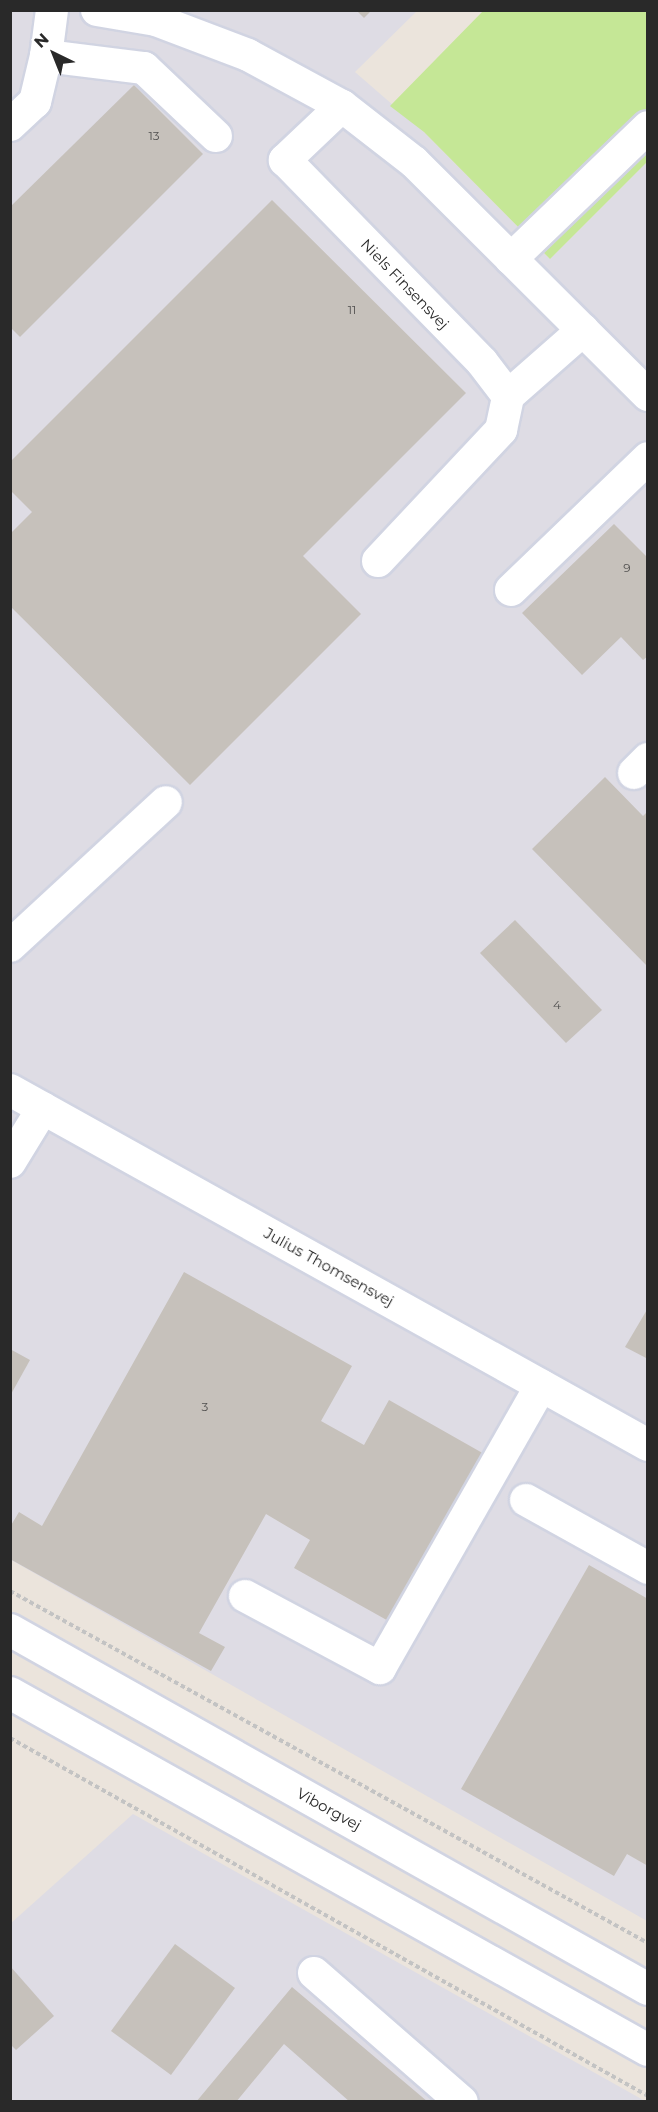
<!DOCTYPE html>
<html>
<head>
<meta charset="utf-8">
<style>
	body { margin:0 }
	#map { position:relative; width:658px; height:2112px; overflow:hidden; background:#ebe4dc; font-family:Montserrat,sans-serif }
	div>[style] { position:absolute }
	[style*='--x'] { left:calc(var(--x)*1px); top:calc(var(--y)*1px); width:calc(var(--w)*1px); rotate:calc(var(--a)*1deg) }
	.industrial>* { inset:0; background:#dedce4 }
	.pitch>* { inset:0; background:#c5e796 }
	.building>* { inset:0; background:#c6c1bb }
	.path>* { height:4px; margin-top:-2px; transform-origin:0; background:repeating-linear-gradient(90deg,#c3c3c3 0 4.5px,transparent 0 7.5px) }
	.roads { filter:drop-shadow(2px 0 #d1d4e2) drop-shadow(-2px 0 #d1d4e2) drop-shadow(0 2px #d1d4e2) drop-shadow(0 -2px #d1d4e2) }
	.minor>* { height:32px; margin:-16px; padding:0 16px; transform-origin:16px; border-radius:16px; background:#fff }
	span { translate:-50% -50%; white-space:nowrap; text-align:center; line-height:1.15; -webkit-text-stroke:4.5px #fff; paint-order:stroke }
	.number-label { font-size:12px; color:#504f4e }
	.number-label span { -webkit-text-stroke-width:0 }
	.street-label { font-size:15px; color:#292929 }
	.frame { position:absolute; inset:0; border:12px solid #292929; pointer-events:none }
	.north { position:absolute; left:24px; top:24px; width:60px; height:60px; -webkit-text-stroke:4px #fff; paint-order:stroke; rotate:317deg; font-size:16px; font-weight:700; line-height:24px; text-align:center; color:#292929 }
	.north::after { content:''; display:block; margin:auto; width:21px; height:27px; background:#292929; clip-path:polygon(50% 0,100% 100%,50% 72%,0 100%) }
</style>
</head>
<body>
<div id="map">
	<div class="industrial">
		<div style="clip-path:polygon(11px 11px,417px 11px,355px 72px,424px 132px,550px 259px,647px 162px,647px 1921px,11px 1560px)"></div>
		<div style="clip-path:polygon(133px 1814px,645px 2101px,11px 2101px,10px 1924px)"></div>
	</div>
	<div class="pitch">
		<div style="clip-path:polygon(483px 11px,647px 11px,647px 162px,550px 259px,424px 132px,390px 106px)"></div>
	</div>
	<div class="building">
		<div style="clip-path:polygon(356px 10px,372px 10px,364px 18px)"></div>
		<div style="clip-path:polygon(134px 85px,203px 154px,20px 337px,10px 327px,10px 207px)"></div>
		<div style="clip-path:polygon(272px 200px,466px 393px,303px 556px,361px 614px,190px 785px,10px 606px,10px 534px,32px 512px,10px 490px,10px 462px)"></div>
		<div style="clip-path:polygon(614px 524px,648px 558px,648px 656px,643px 660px,621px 637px,582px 675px,522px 613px)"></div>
		<div style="clip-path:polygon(605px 777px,643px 816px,648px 811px,648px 967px,532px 849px)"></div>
		<div style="clip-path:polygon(515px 920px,602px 1010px,566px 1043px,480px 953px)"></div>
		<div style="clip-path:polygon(184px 1272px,352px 1366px,321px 1421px,364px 1445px,389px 1400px,486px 1455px,392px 1623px,294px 1568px,310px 1540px,266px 1514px,199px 1633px,225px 1647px,211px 1671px,10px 1559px,10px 1527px,19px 1512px,42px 1526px)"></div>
		<div style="clip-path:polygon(648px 1308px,648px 1359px,625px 1347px)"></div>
		<div style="clip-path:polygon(10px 1349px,30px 1360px,10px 1396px)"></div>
		<div style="clip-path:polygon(589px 1565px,648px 1599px,648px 1866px,627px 1854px,614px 1876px,461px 1789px)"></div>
		<div style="clip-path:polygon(175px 1944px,235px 1988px,171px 2075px,111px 2031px)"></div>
		<div style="clip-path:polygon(10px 1966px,54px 2016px,16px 2050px,10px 2044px)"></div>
		<div style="clip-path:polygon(292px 1987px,428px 2102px,350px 2102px,284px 2044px,236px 2102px,196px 2102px)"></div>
	</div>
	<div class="path">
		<div style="--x:10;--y:1591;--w:729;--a:28.89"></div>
		<div style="--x:10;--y:1738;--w:732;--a:29.3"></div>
	</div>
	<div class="roads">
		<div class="minor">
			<div style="--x:52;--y:10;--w:46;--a:97.4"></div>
			<div style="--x:46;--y:56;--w:99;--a:7"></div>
			<div style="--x:144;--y:68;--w:99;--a:43.4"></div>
			<div style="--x:97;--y:10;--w:60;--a:9.6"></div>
			<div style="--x:156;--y:20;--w:98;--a:20.8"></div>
			<div style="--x:248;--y:55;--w:107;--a:28.5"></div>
			<div style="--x:342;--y:106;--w:91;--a:37.9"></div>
			<div style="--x:414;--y:162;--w:330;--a:44.9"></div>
			<div style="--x:342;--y:106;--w:79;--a:136.5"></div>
			<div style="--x:285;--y:160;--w:282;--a:45.7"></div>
			<div style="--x:482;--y:362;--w:43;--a:52.6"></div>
			<div style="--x:508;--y:396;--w:100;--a:-41.3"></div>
			<div style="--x:10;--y:125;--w:34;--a:-43"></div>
			<div style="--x:35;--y:102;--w:47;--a:-76.6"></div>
			<div style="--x:511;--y:259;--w:190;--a:-43.9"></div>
			<div style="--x:378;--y:561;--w:180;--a:-46.8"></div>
			<div style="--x:501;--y:430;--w:35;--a:-78"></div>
			<div style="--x:511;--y:590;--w:190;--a:-43.9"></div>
			<div style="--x:634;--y:773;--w:20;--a:-45"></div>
			<div style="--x:10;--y:946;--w:212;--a:-42.7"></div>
			<div style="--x:10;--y:1090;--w:730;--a:29.09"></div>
			<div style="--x:10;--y:1162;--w:63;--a:-58.6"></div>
			<div style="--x:526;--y:1500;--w:140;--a:29.1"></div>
			<div style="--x:245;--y:1596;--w:153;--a:28.1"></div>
			<div style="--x:380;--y:1668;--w:325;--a:-60.3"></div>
			<div style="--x:10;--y:1630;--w:732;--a:29.37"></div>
			<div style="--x:10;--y:1693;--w:731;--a:29.23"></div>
			<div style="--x:314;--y:1973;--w:196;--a:41.1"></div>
		</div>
	</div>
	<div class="number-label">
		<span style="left:154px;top:136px">13</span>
		<span style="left:352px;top:310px">11</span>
		<span style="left:627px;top:568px">9</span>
		<span style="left:557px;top:1005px">4</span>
		<span style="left:205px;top:1407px">3</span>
	</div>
	<div class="street-label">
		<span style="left:405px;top:284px;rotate:46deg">Niels Finsensvej</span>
		<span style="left:329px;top:1267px;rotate:29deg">Julius Thomsensvej</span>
		<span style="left:329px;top:1809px;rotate:29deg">Viborgvej</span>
	</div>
	<div class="frame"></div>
	<div class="north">N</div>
</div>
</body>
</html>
